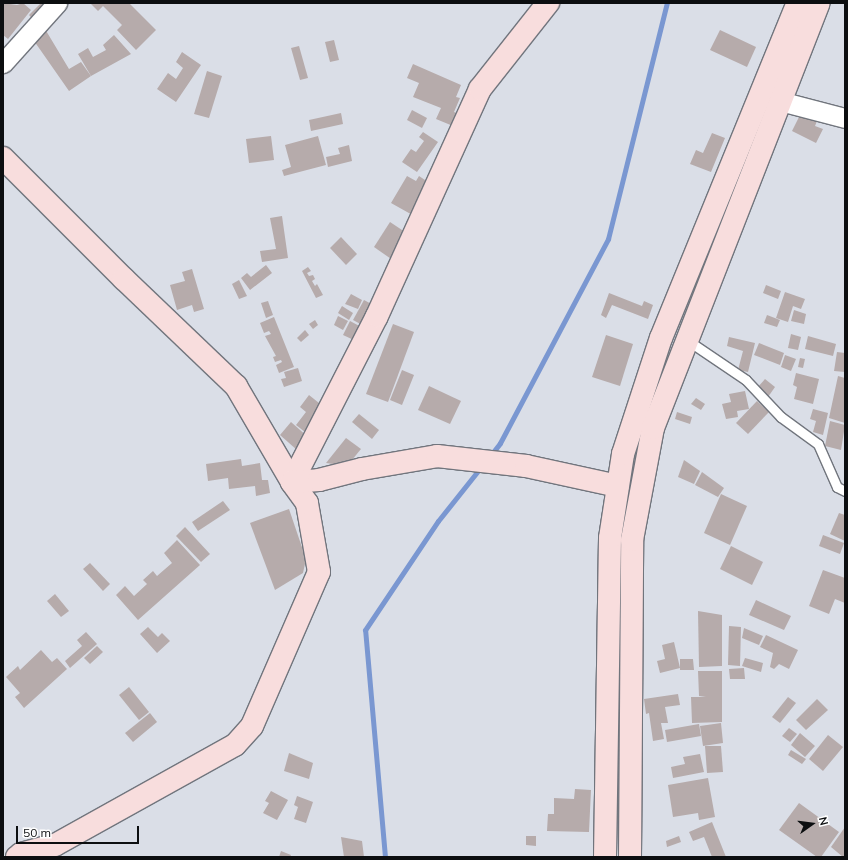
<!DOCTYPE html>
<html>
<head>
<meta charset="utf-8">
<style>
	body { margin:0 }
	#map { position:relative; width:848px; height:860px; overflow:hidden; background:#dadee7; font-family:Mulish,sans-serif }
	div>[style] { position:absolute }
	[style*='--x'] { left:calc(var(--x)*1px); top:calc(var(--y)*1px); width:calc(var(--w)*1px); rotate:calc(var(--a)*1deg) }
	.stream>* { height:5px; margin:-2.5px; padding:0 2.5px; transform-origin:2.5px; border-radius:2.5px; background:#7a97d1 }
	.building>* { inset:0; background:#b6abab }
	.roads { filter:drop-shadow(1px 0 #71757d) drop-shadow(-1px 0 #71757d) drop-shadow(0 1px #71757d) drop-shadow(0 -1px #71757d) }
	.lane>* { height:9px; margin:-4.5px; padding:0 4.5px; transform-origin:4.5px; border-radius:4.5px; background:#fff }
	.street>* { height:19px; margin:-9.5px; padding:0 9.5px; transform-origin:9.5px; border-radius:9.5px; background:#fff }
	.secondary>* { height:22px; margin:-11px; padding:0 11px; transform-origin:11px; border-radius:11px; background:#f8dddd }
	span { translate:-50% -50%; white-space:nowrap; text-align:center; line-height:1.15; -webkit-text-stroke:3.5px #fff; paint-order:stroke }
	.frame { position:absolute; inset:0; border:4px solid #0c0e10; pointer-events:none }
	.north { position:absolute; left:792px; top:804px; width:40px; height:40px; -webkit-text-stroke:3px #fff; paint-order:stroke; rotate:76deg; font-size:11px; font-weight:700; line-height:16px; text-align:center; color:#0c0e10 }
	.north::after { content:''; display:block; margin:auto; width:14px; height:18px; background:#0c0e10; clip-path:polygon(50% 0,100% 100%,50% 72%,0 100%) }
	.scale { position:absolute; left:16px; top:826px; width:123px; height:18px; box-sizing:border-box; border:2px solid #0c0e10; border-top:0; padding-left:5px; font-size:12px; line-height:14px; white-space:nowrap; color:#0c0e10; -webkit-text-stroke:3px #fff; paint-order:stroke }
</style>
</head>
<body>
<div id="map">
	<div class="stream">
		<div style="--x:490;--y:456;--w:16;--a:-52"></div>
		<div style="--x:500;--y:443;--w:231;--a:-62.1"></div>
		<div style="--x:608;--y:239;--w:243;--a:-76"></div>
		<div style="--x:385;--y:857;--w:228;--a:-95"></div>
		<div style="--x:365;--y:630;--w:131;--a:-56.2"></div>
		<div style="--x:438;--y:521;--w:69;--a:-51.5"></div>
	</div>
	<div class="building">
		<div style="clip-path:polygon(3px 3px,17px 5px,23px 3px,31px 10px,8px 39px,3px 35px)"></div>
		<div style="clip-path:polygon(41px 3px,55px 3px,36px 23px,29px 15px)"></div>
		<div style="clip-path:polygon(90px 3px,129px 3px,156px 30px,136px 50px,117px 30px,122px 25px,103px 6px,98px 11px)"></div>
		<div style="clip-path:polygon(45px 29px,69px 69px,81px 62px,91px 76px,69px 91px,32px 38px)"></div>
		<div style="clip-path:polygon(720px 30px,756px 47px,747px 67px,710px 50px)"></div>
		<div style="clip-path:polygon(114px 35px,131px 54px,91px 76px,78px 54px,88px 48px,93px 57px,106px 50px,103px 45px)"></div>
		<div style="clip-path:polygon(334px 40px,339px 60px,330px 62px,325px 42px)"></div>
		<div style="clip-path:polygon(299px 46px,308px 78px,300px 80px,291px 48px)"></div>
		<div style="clip-path:polygon(182px 52px,201px 65px,176px 102px,157px 89px,168px 73px,176px 79px,183px 68px,176px 62px)"></div>
		<div style="clip-path:polygon(413px 64px,461px 85px,456px 97px,460px 98px,454px 112px,459px 114px,453px 126px,436px 119px,441px 108px,413px 97px,419px 83px,407px 78px)"></div>
		<div style="clip-path:polygon(207px 71px,222px 76px,209px 118px,194px 114px)"></div>
		<div style="clip-path:polygon(412px 110px,427px 118px,422px 128px,407px 120px)"></div>
		<div style="clip-path:polygon(341px 113px,343px 124px,311px 131px,309px 120px)"></div>
		<div style="clip-path:polygon(801px 113px,817px 121px,815px 126px,823px 129px,816px 143px,792px 131px)"></div>
		<div style="clip-path:polygon(423px 132px,438px 142px,417px 172px,402px 162px,411px 149px,416px 152px,424px 141px,419px 137px)"></div>
		<div style="clip-path:polygon(712px 133px,725px 138px,711px 172px,690px 164px,696px 150px,703px 153px)"></div>
		<div style="clip-path:polygon(271px 136px,274px 160px,249px 163px,246px 139px)"></div>
		<div style="clip-path:polygon(318px 136px,326px 165px,284px 176px,282px 170px,291px 167px,285px 145px)"></div>
		<div style="clip-path:polygon(349px 145px,352px 161px,328px 167px,326px 157px,340px 154px,338px 148px)"></div>
		<div style="clip-path:polygon(407px 176px,416px 181px,419px 176px,434px 186px,416px 217px,391px 203px)"></div>
		<div style="clip-path:polygon(282px 216px,288px 258px,262px 262px,260px 251px,276px 249px,270px 218px)"></div>
		<div style="clip-path:polygon(390px 222px,411px 236px,394px 261px,374px 247px)"></div>
		<div style="clip-path:polygon(341px 237px,357px 254px,346px 265px,330px 248px)"></div>
		<div style="clip-path:polygon(266px 265px,272px 273px,250px 290px,241px 278px,247px 273px,251px 277px)"></div>
		<div style="clip-path:polygon(308px 267px,311px 271px,307px 273px,309px 276px,313px 275px,315px 279px,312px 281px,315px 286px,317px 284px,323px 295px,316px 298px,302px 271px)"></div>
		<div style="clip-path:polygon(192px 269px,204px 309px,194px 312px,192px 305px,177px 310px,170px 285px,185px 281px,182px 272px)"></div>
		<div style="clip-path:polygon(239px 280px,247px 296px,239px 299px,232px 284px)"></div>
		<div style="clip-path:polygon(766px 285px,781px 291px,778px 299px,763px 293px)"></div>
		<div style="clip-path:polygon(785px 292px,805px 299px,801px 309px,793px 306px,788px 322px,776px 318px)"></div>
		<div style="clip-path:polygon(609px 293px,642px 306px,644px 301px,653px 305px,648px 319px,612px 305px,606px 318px,601px 315px)"></div>
		<div style="clip-path:polygon(351px 294px,362px 300px,358px 309px,345px 304px)"></div>
		<div style="clip-path:polygon(364px 300px,377px 307px,366px 327px,353px 320px)"></div>
		<div style="clip-path:polygon(268px 301px,273px 315px,266px 318px,261px 303px)"></div>
		<div style="clip-path:polygon(342px 306px,353px 313px,349px 320px,338px 313px)"></div>
		<div style="clip-path:polygon(794px 310px,806px 314px,804px 324px,791px 321px)"></div>
		<div style="clip-path:polygon(767px 315px,780px 320px,777px 327px,764px 323px)"></div>
		<div style="clip-path:polygon(338px 316px,348px 321px,343px 330px,334px 325px)"></div>
		<div style="clip-path:polygon(274px 317px,294px 367px,279px 373px,276px 365px,282px 362px,281px 360px,275px 362px,273px 357px,276px 356px,265px 336px,271px 334px,269px 331px,264px 333px,260px 323px)"></div>
		<div style="clip-path:polygon(315px 320px,318px 325px,313px 329px,309px 324px)"></div>
		<div style="clip-path:polygon(350px 321px,365px 329px,358px 342px,343px 335px)"></div>
		<div style="clip-path:polygon(393px 324px,414px 332px,388px 402px,366px 394px)"></div>
		<div style="clip-path:polygon(305px 330px,309px 335px,301px 342px,297px 338px)"></div>
		<div style="clip-path:polygon(791px 334px,801px 337px,798px 350px,788px 348px)"></div>
		<div style="clip-path:polygon(606px 335px,633px 344px,620px 386px,592px 377px)"></div>
		<div style="clip-path:polygon(808px 336px,836px 344px,833px 356px,805px 349px)"></div>
		<div style="clip-path:polygon(729px 337px,755px 343px,748px 372px,738px 370px,743px 351px,727px 346px)"></div>
		<div style="clip-path:polygon(759px 343px,784px 353px,780px 365px,754px 355px)"></div>
		<div style="clip-path:polygon(837px 352px,845px 353px,845px 372px,834px 371px)"></div>
		<div style="clip-path:polygon(785px 355px,796px 359px,791px 371px,781px 367px)"></div>
		<div style="clip-path:polygon(800px 358px,805px 359px,803px 368px,798px 367px)"></div>
		<div style="clip-path:polygon(298px 368px,302px 381px,284px 387px,281px 379px,286px 378px,284px 372px)"></div>
		<div style="clip-path:polygon(402px 370px,414px 375px,402px 405px,390px 400px)"></div>
		<div style="clip-path:polygon(796px 373px,819px 379px,813px 404px,794px 399px,797px 387px,793px 385px)"></div>
		<div style="clip-path:polygon(838px 376px,845px 378px,845px 423px,829px 418px)"></div>
		<div style="clip-path:polygon(765px 379px,775px 387px,768px 397px,757px 388px)"></div>
		<div style="clip-path:polygon(429px 386px,461px 401px,450px 424px,418px 410px)"></div>
		<div style="clip-path:polygon(745px 391px,749px 409px,737px 411px,738px 417px,726px 419px,722px 404px,731px 402px,729px 394px)"></div>
		<div style="clip-path:polygon(309px 395px,329px 411px,310px 436px,296px 425px,306px 412px,300px 407px)"></div>
		<div style="clip-path:polygon(696px 398px,705px 404px,701px 410px,691px 404px)"></div>
		<div style="clip-path:polygon(757px 401px,769px 412px,748px 434px,736px 423px)"></div>
		<div style="clip-path:polygon(813px 409px,828px 413px,823px 435px,813px 432px,816px 421px,810px 419px)"></div>
		<div style="clip-path:polygon(677px 412px,692px 417px,690px 424px,675px 419px)"></div>
		<div style="clip-path:polygon(359px 414px,379px 430px,372px 439px,352px 422px)"></div>
		<div style="clip-path:polygon(830px 421px,845px 425px,841px 450px,825px 446px)"></div>
		<div style="clip-path:polygon(291px 422px,308px 437px,297px 450px,280px 435px)"></div>
		<div style="clip-path:polygon(346px 438px,361px 449px,347px 466px,326px 463px)"></div>
		<div style="clip-path:polygon(241px 459px,242px 466px,260px 463px,262px 480px,268px 480px,270px 493px,256px 496px,255px 486px,229px 489px,228px 478px,208px 481px,206px 464px)"></div>
		<div style="clip-path:polygon(684px 460px,700px 471px,694px 484px,678px 477px)"></div>
		<div style="clip-path:polygon(702px 472px,724px 488px,718px 497px,695px 485px)"></div>
		<div style="clip-path:polygon(721px 494px,747px 506px,730px 545px,704px 533px)"></div>
		<div style="clip-path:polygon(223px 501px,230px 510px,198px 531px,192px 522px)"></div>
		<div style="clip-path:polygon(289px 509px,306px 559px,303px 573px,275px 590px,250px 523px)"></div>
		<div style="clip-path:polygon(839px 513px,845px 515px,845px 541px,830px 534px)"></div>
		<div style="clip-path:polygon(185px 527px,210px 554px,201px 562px,176px 536px)"></div>
		<div style="clip-path:polygon(823px 535px,844px 543px,840px 554px,819px 546px)"></div>
		<div style="clip-path:polygon(177px 540px,200px 565px,138px 620px,116px 595px,125px 586px,134px 596px,147px 584px,143px 580px,153px 571px,157px 576px,172px 563px,164px 553px)"></div>
		<div style="clip-path:polygon(731px 546px,763px 562px,752px 585px,720px 569px)"></div>
		<div style="clip-path:polygon(90px 563px,110px 584px,103px 591px,83px 569px)"></div>
		<div style="clip-path:polygon(823px 570px,845px 578px,845px 603px,835px 599px,829px 614px,809px 606px)"></div>
		<div style="clip-path:polygon(55px 594px,69px 611px,61px 617px,47px 601px)"></div>
		<div style="clip-path:polygon(756px 600px,791px 616px,784px 630px,749px 615px)"></div>
		<div style="clip-path:polygon(698px 611px,722px 615px,722px 666px,699px 667px)"></div>
		<div style="clip-path:polygon(729px 626px,741px 627px,740px 666px,728px 665px)"></div>
		<div style="clip-path:polygon(148px 627px,158px 637px,162px 633px,170px 641px,157px 653px,140px 634px)"></div>
		<div style="clip-path:polygon(744px 628px,763px 636px,759px 645px,742px 638px)"></div>
		<div style="clip-path:polygon(86px 632px,97px 644px,70px 668px,65px 661px,82px 646px,77px 640px)"></div>
		<div style="clip-path:polygon(766px 635px,798px 650px,789px 669px,779px 664px,774px 669px,770px 667px,773px 653px,760px 647px)"></div>
		<div style="clip-path:polygon(674px 642px,680px 668px,660px 673px,657px 661px,665px 659px,662px 645px)"></div>
		<div style="clip-path:polygon(97px 646px,103px 652px,90px 664px,84px 658px)"></div>
		<div style="clip-path:polygon(41px 650px,52px 662px,57px 658px,67px 669px,24px 708px,15px 697px,20px 693px,6px 677px,18px 666px,20px 670px)"></div>
		<div style="clip-path:polygon(745px 658px,763px 663px,761px 672px,742px 666px)"></div>
		<div style="clip-path:polygon(680px 659px,693px 659px,694px 670px,680px 670px)"></div>
		<div style="clip-path:polygon(744px 668px,745px 679px,730px 679px,729px 669px)"></div>
		<div style="clip-path:polygon(698px 671px,722px 671px,722px 722px,692px 723px,691px 697px,706px 697px,699px 696px)"></div>
		<div style="clip-path:polygon(129px 687px,149px 712px,139px 720px,119px 695px)"></div>
		<div style="clip-path:polygon(678px 694px,680px 705px,665px 707px,668px 723px,661px 723px,664px 739px,653px 741px,649px 713px,646px 714px,644px 699px)"></div>
		<div style="clip-path:polygon(788px 697px,796px 703px,780px 723px,772px 717px)"></div>
		<div style="clip-path:polygon(817px 699px,828px 710px,806px 730px,796px 720px)"></div>
		<div style="clip-path:polygon(150px 713px,157px 722px,133px 742px,125px 733px)"></div>
		<div style="clip-path:polygon(721px 723px,723px 743px,703px 746px,700px 726px)"></div>
		<div style="clip-path:polygon(699px 724px,701px 736px,667px 742px,665px 730px)"></div>
		<div style="clip-path:polygon(789px 728px,797px 734px,790px 742px,782px 736px)"></div>
		<div style="clip-path:polygon(800px 733px,815px 746px,805px 757px,791px 745px)"></div>
		<div style="clip-path:polygon(828px 735px,843px 747px,823px 771px,809px 759px)"></div>
		<div style="clip-path:polygon(705px 746px,721px 746px,723px 772px,707px 773px)"></div>
		<div style="clip-path:polygon(791px 750px,806px 759px,802px 764px,788px 755px)"></div>
		<div style="clip-path:polygon(289px 753px,313px 763px,309px 779px,284px 771px)"></div>
		<div style="clip-path:polygon(700px 754px,704px 772px,673px 778px,671px 767px,685px 764px,683px 757px)"></div>
		<div style="clip-path:polygon(708px 778px,715px 817px,699px 820px,698px 813px,673px 817px,668px 785px)"></div>
		<div style="clip-path:polygon(575px 789px,591px 790px,589px 832px,547px 831px,548px 814px,554px 814px,554px 798px,574px 799px)"></div>
		<div style="clip-path:polygon(271px 791px,288px 800px,277px 820px,263px 813px,269px 803px,265px 801px)"></div>
		<div style="clip-path:polygon(297px 796px,313px 802px,306px 823px,294px 819px,298px 807px,294px 805px)"></div>
		<div style="clip-path:polygon(799px 803px,839px 832px,821px 857px,817px 857px,779px 830px)"></div>
		<div style="clip-path:polygon(712px 822px,726px 857px,712px 857px,704px 837px,693px 841px,689px 832px)"></div>
		<div style="clip-path:polygon(845px 827px,845px 857px,843px 857px,831px 847px)"></div>
		<div style="clip-path:polygon(526px 836px,536px 836px,536px 846px,526px 845px)"></div>
		<div style="clip-path:polygon(679px 836px,681px 842px,667px 847px,666px 841px)"></div>
		<div style="clip-path:polygon(341px 837px,362px 841px,364px 857px,344px 857px)"></div>
		<div style="clip-path:polygon(281px 851px,291px 855px,290px 857px,279px 857px)"></div>
	</div>
	<div class="roads">
		<div class="lane">
			<div style="--x:687;--y:340;--w:71;--a:34.1"></div>
			<div style="--x:746;--y:380;--w:51;--a:46.6"></div>
			<div style="--x:781;--y:417;--w:46;--a:36.1"></div>
			<div style="--x:818;--y:444;--w:47;--a:66.2"></div>
			<div style="--x:837;--y:487;--w:9;--a:27"></div>
		</div>
		<div class="street">
			<div style="--x:3;--y:63;--w:81;--a:-48"></div>
			<div style="--x:780;--y:101;--w:67;--a:14.7"></div>
		</div>
		<div class="secondary">
			<div style="--x:3;--y:158;--w:171;--a:45"></div>
			<div style="--x:124;--y:279;--w:155;--a:43.7"></div>
			<div style="--x:236;--y:386;--w:111;--a:59.7"></div>
			<div style="--x:292;--y:482;--w:186;--a:-62.9"></div>
			<div style="--x:377;--y:316;--w:249;--a:-65.6"></div>
			<div style="--x:480;--y:89;--w:110;--a:-51.7"></div>
			<div style="--x:17;--y:857;--w:5;--a:-37"></div>
			<div style="--x:21;--y:854;--w:35;--a:-15"></div>
			<div style="--x:55;--y:845;--w:206;--a:-29.1"></div>
			<div style="--x:235;--y:745;--w:25;--a:-48"></div>
			<div style="--x:252;--y:726;--w:168;--a:-66.5"></div>
			<div style="--x:319;--y:572;--w:70;--a:-99.9"></div>
			<div style="--x:307;--y:503;--w:26;--a:-126"></div>
			<div style="--x:292;--y:482;--w:27;--a:-4"></div>
			<div style="--x:319;--y:480;--w:44;--a:-14.3"></div>
			<div style="--x:362;--y:469;--w:76;--a:-9.8"></div>
			<div style="--x:437;--y:456;--w:90;--a:6.4"></div>
			<div style="--x:526;--y:466;--w:94;--a:12.3"></div>
			<div style="--x:605;--y:857;--w:319;--a:-89.1"></div>
			<div style="--x:610;--y:538;--w:85;--a:-81.2"></div>
			<div style="--x:623;--y:454;--w:122;--a:-71.9"></div>
			<div style="--x:661;--y:338;--w:362;--a:-67.8"></div>
			<div style="--x:630;--y:857;--w:317;--a:-89.6"></div>
			<div style="--x:632;--y:540;--w:114;--a:-79.4"></div>
			<div style="--x:653;--y:428;--w:456;--a:-68.7"></div>
		</div>
	</div>
	<div class="frame"></div>
	<div class="north">N</div>
	<div class="scale">50 m</div>
</div>
</body>
</html>
